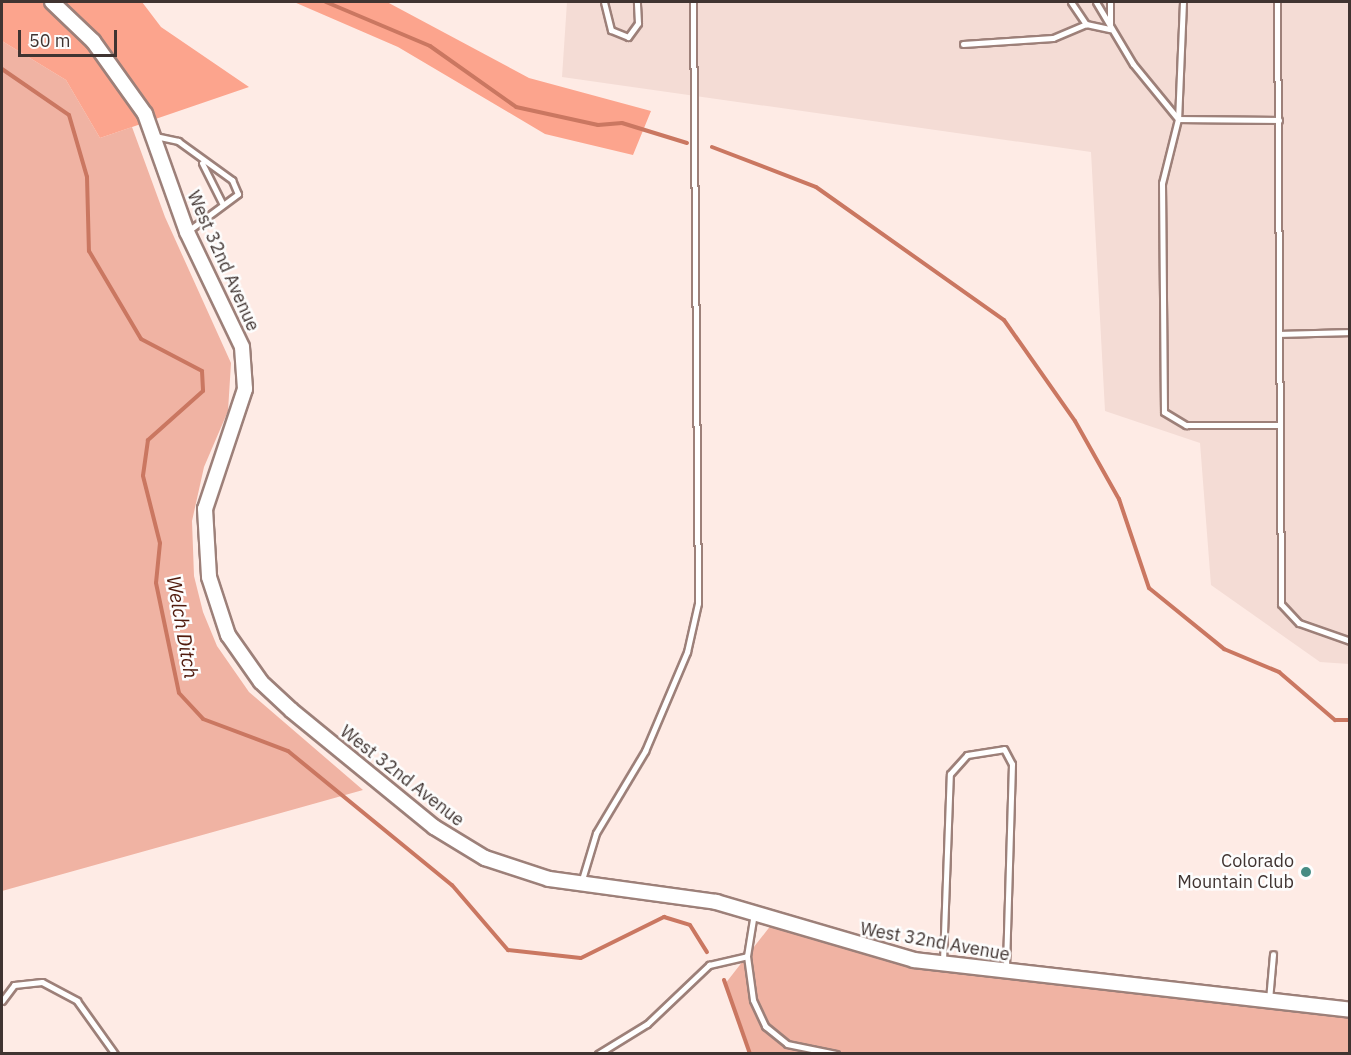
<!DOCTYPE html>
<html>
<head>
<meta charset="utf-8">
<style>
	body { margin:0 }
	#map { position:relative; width:1351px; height:1055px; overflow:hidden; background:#feebe5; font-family:"IBM Plex Sans",sans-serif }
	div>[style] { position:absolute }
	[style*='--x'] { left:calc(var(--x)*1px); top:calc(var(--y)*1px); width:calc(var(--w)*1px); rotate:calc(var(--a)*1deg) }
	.built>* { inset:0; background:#f4dcd5 }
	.green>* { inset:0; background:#f0b3a3 }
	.forest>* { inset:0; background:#fca48d }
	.stream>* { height:4px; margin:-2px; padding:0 2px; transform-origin:2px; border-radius:2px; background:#ca7761 }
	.roads { filter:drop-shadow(2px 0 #9d8079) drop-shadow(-2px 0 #9d8079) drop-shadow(0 2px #9d8079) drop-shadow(0 -2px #9d8079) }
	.service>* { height:5px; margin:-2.5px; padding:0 2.5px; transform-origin:2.5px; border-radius:2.5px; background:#fff }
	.tertiary>* { height:14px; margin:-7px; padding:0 7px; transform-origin:7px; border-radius:7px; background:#fff }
	.dots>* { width:16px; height:16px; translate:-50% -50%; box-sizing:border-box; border:3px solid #fdfdfd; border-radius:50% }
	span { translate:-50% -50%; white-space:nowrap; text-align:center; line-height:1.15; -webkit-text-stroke:5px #fdfdfd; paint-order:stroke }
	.street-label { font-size:18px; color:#403431 }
	.poi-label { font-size:18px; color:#403431 }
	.right { translate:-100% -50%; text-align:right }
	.water-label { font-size:20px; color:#501a0c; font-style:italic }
	.frame { position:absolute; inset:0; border:3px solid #403431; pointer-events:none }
	.scale { position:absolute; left:18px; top:30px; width:99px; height:27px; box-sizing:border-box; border:3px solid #403431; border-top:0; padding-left:8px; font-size:18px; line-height:21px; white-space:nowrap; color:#403431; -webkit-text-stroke:4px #fdfdfd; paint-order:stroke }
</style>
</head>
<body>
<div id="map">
	<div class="built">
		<div style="clip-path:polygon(567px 2px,1349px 2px,1349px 664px,1320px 662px,1211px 585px,1200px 443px,1105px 411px,1091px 152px,562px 77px)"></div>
	</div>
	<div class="green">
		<div style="clip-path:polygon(2px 41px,66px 80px,100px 138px,132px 127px,165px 217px,231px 363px,228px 411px,204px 467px,192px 521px,194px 576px,203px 612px,217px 646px,249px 692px,363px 790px,2px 891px)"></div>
		<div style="clip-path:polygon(775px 920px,890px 952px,1192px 999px,1349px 1017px,1349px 1053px,751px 1053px,725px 984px)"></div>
	</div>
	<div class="forest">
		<div style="clip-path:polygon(2px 2px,142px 2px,161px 27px,249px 87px,100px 138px,66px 80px,2px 41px)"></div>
		<div style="clip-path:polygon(294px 2px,387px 2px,529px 78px,651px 111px,633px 155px,545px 134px,398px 47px)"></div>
	</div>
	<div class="stream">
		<div style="--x:326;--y:2;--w:113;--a:22.9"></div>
		<div style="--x:430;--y:46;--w:105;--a:35.3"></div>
		<div style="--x:516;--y:107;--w:84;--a:12.4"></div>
		<div style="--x:598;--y:125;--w:24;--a:-5"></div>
		<div style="--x:622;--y:123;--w:68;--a:17.1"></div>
		<div style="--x:2;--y:69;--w:81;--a:34.5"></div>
		<div style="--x:69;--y:115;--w:65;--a:73.8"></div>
		<div style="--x:87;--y:177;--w:74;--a:88.5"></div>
		<div style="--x:89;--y:251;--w:102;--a:59.4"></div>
		<div style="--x:141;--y:339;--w:69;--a:27.7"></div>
		<div style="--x:202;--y:371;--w:20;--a:87"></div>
		<div style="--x:203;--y:391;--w:74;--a:138.3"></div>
		<div style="--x:148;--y:440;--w:36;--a:98"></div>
		<div style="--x:143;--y:476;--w:69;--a:75.8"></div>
		<div style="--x:160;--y:543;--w:40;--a:95.7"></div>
		<div style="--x:156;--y:583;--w:112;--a:78.2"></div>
		<div style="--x:179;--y:693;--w:35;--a:47"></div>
		<div style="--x:203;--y:719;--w:91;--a:20.6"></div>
		<div style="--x:288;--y:751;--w:212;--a:39.3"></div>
		<div style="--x:452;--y:885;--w:86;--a:49.3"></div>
		<div style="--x:508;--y:950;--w:73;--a:6.3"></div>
		<div style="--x:581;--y:958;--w:93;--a:-26.3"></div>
		<div style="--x:664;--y:917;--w:27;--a:17"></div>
		<div style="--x:690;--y:925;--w:32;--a:58"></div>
		<div style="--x:712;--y:147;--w:111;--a:21"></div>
		<div style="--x:816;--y:187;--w:230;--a:35.3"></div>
		<div style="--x:1004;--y:320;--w:123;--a:54.9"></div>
		<div style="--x:1075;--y:421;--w:90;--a:60.6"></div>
		<div style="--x:1119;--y:499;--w:94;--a:71.4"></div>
		<div style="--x:1149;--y:588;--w:97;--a:39.1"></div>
		<div style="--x:1224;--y:649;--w:60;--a:22.7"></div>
		<div style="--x:1279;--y:672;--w:74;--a:40.6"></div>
		<div style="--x:1335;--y:720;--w:15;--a:0"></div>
		<div style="--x:724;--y:980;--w:78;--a:70.6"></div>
	</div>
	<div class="roads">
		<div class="service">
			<div style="--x:604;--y:2;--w:29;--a:76"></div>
			<div style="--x:611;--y:30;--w:18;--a:22"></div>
			<div style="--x:628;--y:37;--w:17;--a:-54"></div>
			<div style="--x:638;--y:23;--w:21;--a:-93"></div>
			<div style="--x:1071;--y:2;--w:27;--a:56"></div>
			<div style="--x:1086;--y:24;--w:25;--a:12"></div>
			<div style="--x:1110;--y:29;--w:27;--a:-90"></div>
			<div style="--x:1096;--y:2;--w:72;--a:59.2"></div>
			<div style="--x:1133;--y:64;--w:71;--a:50.7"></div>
			<div style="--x:1178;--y:119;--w:66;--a:104"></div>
			<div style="--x:1162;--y:183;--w:229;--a:89.5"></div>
			<div style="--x:1164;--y:412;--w:26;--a:31"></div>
			<div style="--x:1186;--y:425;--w:94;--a:0"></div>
			<div style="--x:1183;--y:2;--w:117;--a:92.4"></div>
			<div style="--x:1178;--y:119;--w:101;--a:0.6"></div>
			<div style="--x:1277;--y:2;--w:602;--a:89.62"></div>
			<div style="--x:1281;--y:604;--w:26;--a:47"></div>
			<div style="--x:1299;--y:623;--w:54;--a:19.4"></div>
			<div style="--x:963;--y:44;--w:90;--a:-3.8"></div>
			<div style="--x:1053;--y:38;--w:36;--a:-23"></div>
			<div style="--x:155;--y:136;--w:24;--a:12"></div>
			<div style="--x:178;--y:141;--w:67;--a:35.8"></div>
			<div style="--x:232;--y:180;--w:15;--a:67"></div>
			<div style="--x:238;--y:194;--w:62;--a:143.5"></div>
			<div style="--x:202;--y:163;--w:45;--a:63.4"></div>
			<div style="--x:1280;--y:334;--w:70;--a:-1.6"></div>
			<div style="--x:581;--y:883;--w:52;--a:-73.3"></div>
			<div style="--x:596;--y:833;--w:96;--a:-59.1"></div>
			<div style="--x:645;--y:751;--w:108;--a:-67"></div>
			<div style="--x:687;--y:652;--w:50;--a:-77.3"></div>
			<div style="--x:698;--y:603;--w:601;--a:-90.48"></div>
			<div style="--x:754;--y:913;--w:44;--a:99.2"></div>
			<div style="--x:747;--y:956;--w:44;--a:82.2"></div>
			<div style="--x:753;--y:1000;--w:29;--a:65"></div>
			<div style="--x:765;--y:1026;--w:28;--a:39"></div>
			<div style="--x:787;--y:1044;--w:50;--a:11.5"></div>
			<div style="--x:943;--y:961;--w:187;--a:-87.9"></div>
			<div style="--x:950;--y:774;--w:25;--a:-48"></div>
			<div style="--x:967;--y:755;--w:37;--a:-9"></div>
			<div style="--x:1004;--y:749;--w:17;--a:62"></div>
			<div style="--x:1012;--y:764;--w:205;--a:91.7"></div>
			<div style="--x:1269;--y:1000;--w:46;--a:-85"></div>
			<div style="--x:2;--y:1001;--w:20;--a:-53"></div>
			<div style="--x:14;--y:985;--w:28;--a:-6"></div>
			<div style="--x:42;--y:982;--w:40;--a:28"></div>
			<div style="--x:77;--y:1001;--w:65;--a:54.4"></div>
			<div style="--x:598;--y:1054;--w:57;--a:-31.5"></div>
			<div style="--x:647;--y:1024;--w:86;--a:-43.6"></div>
			<div style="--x:709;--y:965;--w:39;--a:-13"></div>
		</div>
		<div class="tertiary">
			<div style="--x:52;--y:2;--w:57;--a:43.6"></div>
			<div style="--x:93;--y:41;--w:90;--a:54.5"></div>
			<div style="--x:145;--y:114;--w:125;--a:70.4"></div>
			<div style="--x:187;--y:232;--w:127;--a:64.4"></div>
			<div style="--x:242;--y:347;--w:42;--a:85.9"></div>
			<div style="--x:245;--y:389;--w:126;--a:108.4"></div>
			<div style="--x:205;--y:509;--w:68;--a:86.6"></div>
			<div style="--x:209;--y:577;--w:61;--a:71.9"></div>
			<div style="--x:228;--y:635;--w:57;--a:54.9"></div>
			<div style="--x:261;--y:682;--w:41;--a:43"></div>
			<div style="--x:291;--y:710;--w:185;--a:39.3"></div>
			<div style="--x:434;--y:827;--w:60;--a:31.3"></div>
			<div style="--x:485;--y:858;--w:67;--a:18.2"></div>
			<div style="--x:549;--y:879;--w:169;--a:7.8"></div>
			<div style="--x:716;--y:902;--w:206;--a:16.3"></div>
			<div style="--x:914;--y:960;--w:439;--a:6.5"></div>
		</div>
	</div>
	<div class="dots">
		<div style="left:1306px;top:872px;background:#468c84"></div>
	</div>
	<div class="street-label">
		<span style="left:223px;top:261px;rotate:66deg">West 32nd Avenue</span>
		<span style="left:402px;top:776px;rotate:38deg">West 32nd Avenue</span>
		<span style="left:935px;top:942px;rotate:10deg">West 32nd Avenue</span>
	</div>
	<div class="poi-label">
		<span class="right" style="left:1294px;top:872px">Colorado<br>Mountain Club</span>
	</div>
	<div class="water-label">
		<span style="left:183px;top:627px;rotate:80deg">Welch Ditch</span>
	</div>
	<div class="frame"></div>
	<div class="scale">50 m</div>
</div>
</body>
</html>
